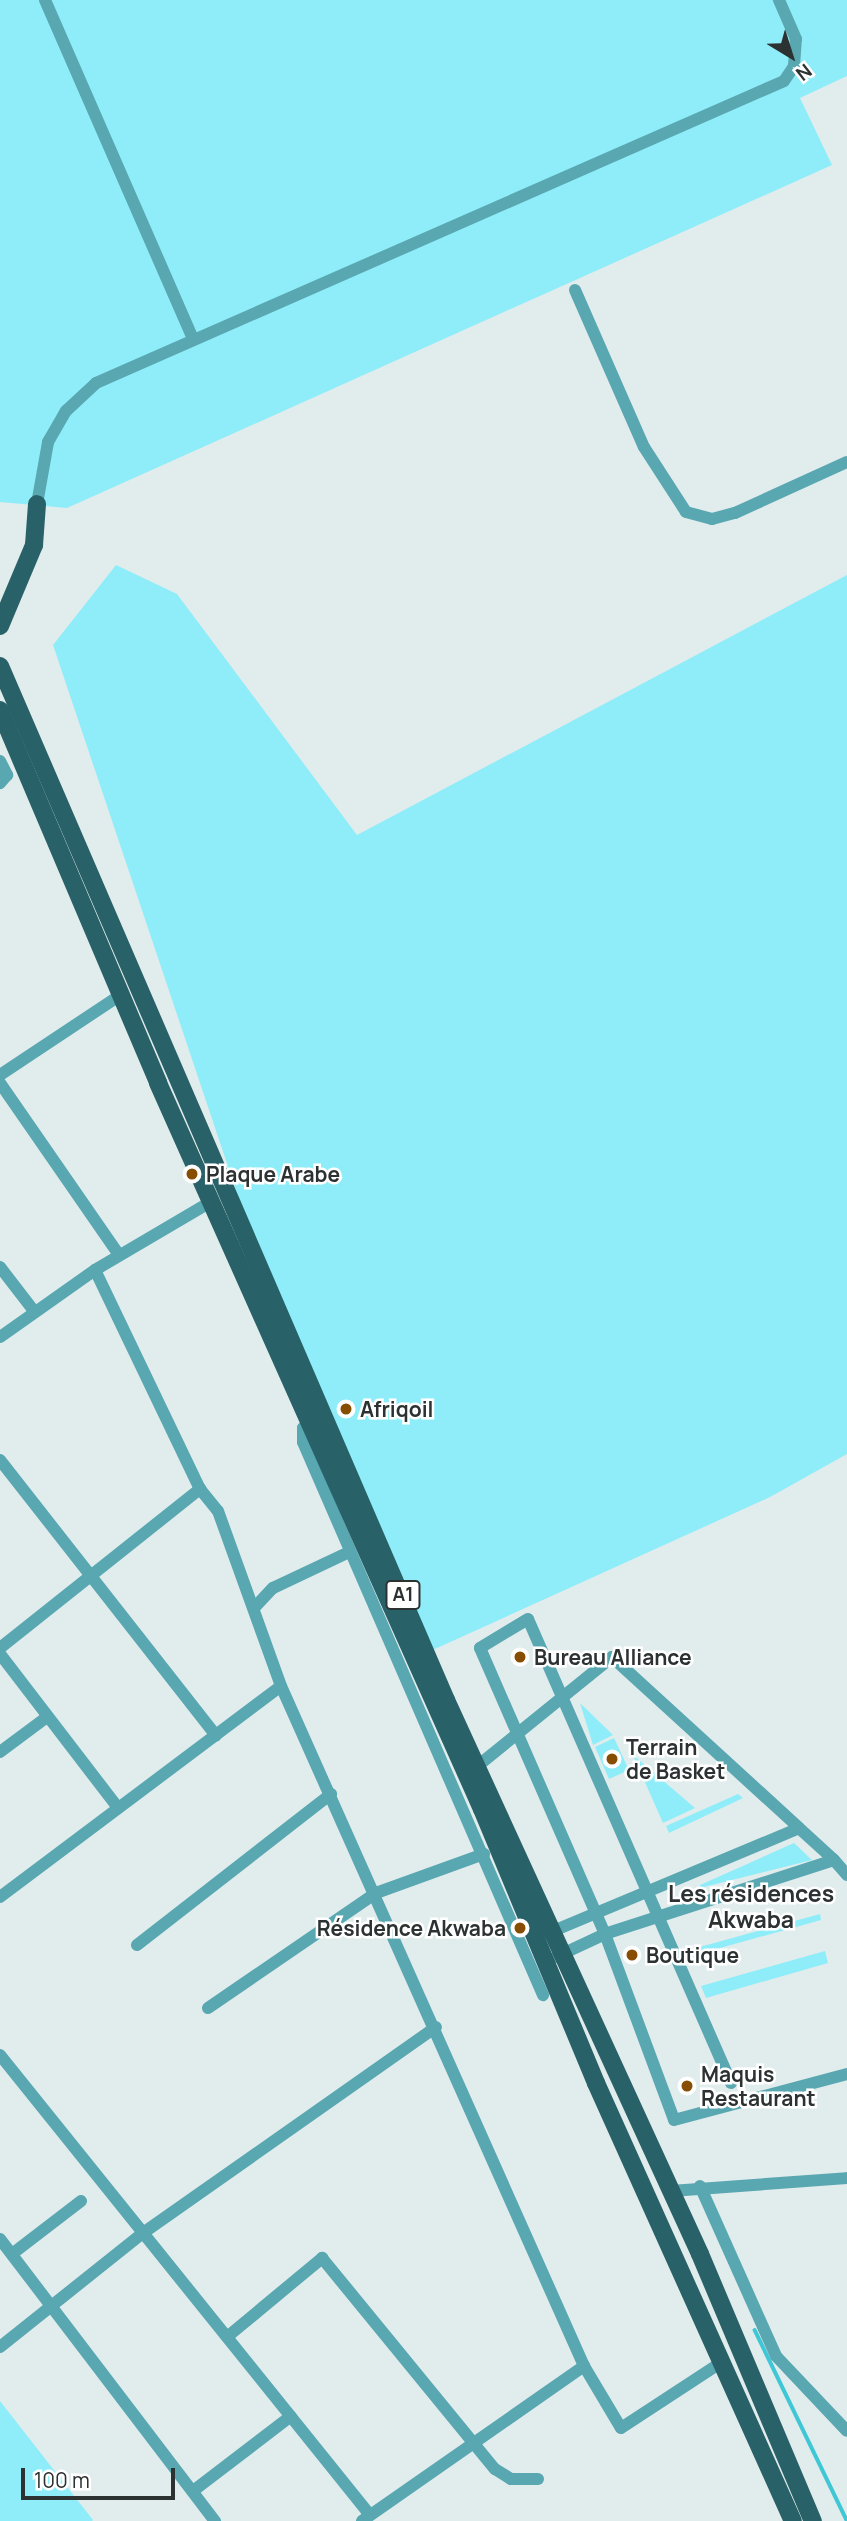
<!DOCTYPE html>
<html>
<head>
<meta charset="utf-8">
<style>
	body { margin:0 }
	#map { position:relative; width:847px; height:2521px; overflow:hidden; background:#e1eced; font-family:Manrope,sans-serif }
	div>[style] { position:absolute }
	[style*='--x'] { left:calc(var(--x)*1px); top:calc(var(--y)*1px); width:calc(var(--w)*1px); rotate:calc(var(--a)*1deg) }
	.green>* { inset:0; background:#8fedf9 }
	.stream>* { height:3.5px; margin:-1.75px; padding:0 1.75px; transform-origin:1.75px; border-radius:1.75px; background:#40c7d6 }
	.minor>* { height:12px; margin:-6px; padding:0 6px; transform-origin:6px; border-radius:6px; background:#58a7b1 }
	.primary>* { height:18px; margin:-9px; padding:0 9px; transform-origin:9px; border-radius:9px; background:#296168 }
	.dots>* { width:19px; height:19px; translate:-50% -50%; box-sizing:border-box; border:4px solid #fff; border-radius:50% }
	span { translate:-50% -50%; white-space:nowrap; text-align:center; line-height:1.15; -webkit-text-stroke:5px #fff; paint-order:stroke }
	.shield-label span { padding:2px 5px; background:#fff; border:2px solid; border-radius:5px; -webkit-text-stroke-width:0 }
	.shield-label { font-size:19px; color:#2c3131; font-weight:700 }
	.poi-label { font-size:21px; color:#2c3131; font-weight:700 }
	.left { translate:0 -50%; text-align:left }
	.right { translate:-100% -50%; text-align:right }
	.neighbourhood-label { font-size:23px; color:#2c3131; font-weight:700 }
	.north { position:absolute; left:756px; top:21px; width:70px; height:70px; -webkit-text-stroke:5px #fff; paint-order:stroke; rotate:142deg; font-size:19px; font-weight:700; line-height:28px; text-align:center; color:#2c3131 }
	.north::after { content:''; display:block; margin:auto; width:24px; height:32px; background:#2c3131; clip-path:polygon(50% 0,100% 100%,50% 72%,0 100%) }
	.scale { position:absolute; left:21px; top:2468px; width:154px; height:32px; box-sizing:border-box; border:4px solid #2c3131; border-top:0; padding-left:9px; font-size:21px; line-height:24px; white-space:nowrap; color:#2c3131; -webkit-text-stroke:5px #fff; paint-order:stroke }
</style>
</head>
<body>
<div id="map">
	<div class="green">
		<div style="clip-path:polygon(0 0,847px 0,847px 76px,800px 98px,832px 165px,67px 508px,0 502px)"></div>
		<div style="clip-path:polygon(116px 565px,177px 594px,357px 835px,847px 575px,847px 1454px,770px 1497px,426px 1653px,252px 1238px,53px 645px)"></div>
		<div style="clip-path:polygon(580px 1703px,613px 1735px,593px 1745px)"></div>
		<div style="clip-path:polygon(614px 1738px,629px 1770px,609px 1779px,595px 1747px)"></div>
		<div style="clip-path:polygon(633px 1755px,695px 1808px,663px 1823px)"></div>
		<div style="clip-path:polygon(738px 1794px,743px 1798px,669px 1833px,666px 1826px)"></div>
		<div style="clip-path:polygon(794px 1843px,812px 1860px,700px 1888px,700px 1885px)"></div>
		<div style="clip-path:polygon(820px 1914px,821px 1920px,688px 1957px,685px 1951px)"></div>
		<div style="clip-path:polygon(825px 1951px,828px 1963px,706px 1998px,701px 1986px)"></div>
		<div style="clip-path:polygon(0 2401px,93px 2520px,92px 2521px,0 2521px)"></div>
	</div>
	<div class="stream">
		<div style="--x:755;--y:2330;--w:211;--a:64.2"></div>
	</div>
	<div class="minor">
		<div style="--x:45;--y:0;--w:370;--a:66.4"></div>
		<div style="--x:575;--y:290;--w:171;--a:66.3"></div>
		<div style="--x:644;--y:447;--w:77;--a:57.1"></div>
		<div style="--x:686;--y:512;--w:27;--a:15"></div>
		<div style="--x:712;--y:519;--w:24;--a:-15"></div>
		<div style="--x:735;--y:513;--w:123;--a:-24.5"></div>
		<div style="--x:37;--y:504;--w:63;--a:-79.9"></div>
		<div style="--x:48;--y:442;--w:36;--a:-60"></div>
		<div style="--x:66;--y:411;--w:41;--a:-43"></div>
		<div style="--x:96;--y:383;--w:751;--a:-23.7"></div>
		<div style="--x:784;--y:81;--w:18;--a:-56"></div>
		<div style="--x:794;--y:66;--w:27;--a:-86"></div>
		<div style="--x:796;--y:39;--w:43;--a:-113.6"></div>
		<div style="--x:0;--y:761;--w:16;--a:63"></div>
		<div style="--x:7;--y:775;--w:11;--a:131"></div>
		<div style="--x:0;--y:1075;--w:146;--a:-33.6"></div>
		<div style="--x:0;--y:1083;--w:209;--a:55.3"></div>
		<div style="--x:0;--y:1267;--w:56;--a:52.3"></div>
		<div style="--x:95;--y:1270;--w:243;--a:64.4"></div>
		<div style="--x:200;--y:1489;--w:28;--a:51"></div>
		<div style="--x:218;--y:1511;--w:186;--a:70.2"></div>
		<div style="--x:281;--y:1686;--w:744;--a:65.98"></div>
		<div style="--x:584;--y:2366;--w:72;--a:59.2"></div>
		<div style="--x:621;--y:2428;--w:121;--a:-33.2"></div>
		<div style="--x:0;--y:1337;--w:116;--a:-35.2"></div>
		<div style="--x:95;--y:1270;--w:136;--a:-30.5"></div>
		<div style="--x:312;--y:1420;--w:12;--a:138"></div>
		<div style="--x:303;--y:1428;--w:14;--a:90"></div>
		<div style="--x:303;--y:1442;--w:603;--a:66.54"></div>
		<div style="--x:0;--y:1460;--w:350;--a:51.9"></div>
		<div style="--x:256;--y:1606;--w:25;--a:-47"></div>
		<div style="--x:273;--y:1588;--w:84;--a:-25.3"></div>
		<div style="--x:0;--y:1648;--w:256;--a:-38.5"></div>
		<div style="--x:0;--y:1654;--w:194;--a:52.5"></div>
		<div style="--x:0;--y:1752;--w:59;--a:-36.7"></div>
		<div style="--x:480;--y:1764;--w:170;--a:-39"></div>
		<div style="--x:612;--y:1657;--w:253;--a:42.4"></div>
		<div style="--x:834;--y:1860;--w:20;--a:49"></div>
		<div style="--x:0;--y:1897;--w:351;--a:-36.9"></div>
		<div style="--x:546;--y:1934;--w:274;--a:-22.7"></div>
		<div style="--x:799;--y:1828;--w:47;--a:42.4"></div>
		<div style="--x:834;--y:1860;--w:241;--a:162.1"></div>
		<div style="--x:605;--y:1934;--w:54;--a:154.9"></div>
		<div style="--x:137;--y:1945;--w:246;--a:-37.9"></div>
		<div style="--x:208;--y:2008;--w:204;--a:-34.4"></div>
		<div style="--x:376;--y:1893;--w:115;--a:-19.9"></div>
		<div style="--x:0;--y:2055;--w:590;--a:51.19"></div>
		<div style="--x:731;--y:2083;--w:506;--a:-113.63"></div>
		<div style="--x:528;--y:1619;--w:56;--a:148.9"></div>
		<div style="--x:480;--y:1648;--w:312;--a:66.4"></div>
		<div style="--x:605;--y:1934;--w:198;--a:69.6"></div>
		<div style="--x:674;--y:2120;--w:179;--a:-14.9"></div>
		<div style="--x:700;--y:2186;--w:186;--a:65.9"></div>
		<div style="--x:776;--y:2356;--w:103;--a:46.6"></div>
		<div style="--x:671;--y:2191;--w:176;--a:-4.2"></div>
		<div style="--x:0;--y:2239;--w:355;--a:52.7"></div>
		<div style="--x:12;--y:2254;--w:87;--a:-37.5"></div>
		<div style="--x:227;--y:2337;--w:124;--a:-39.7"></div>
		<div style="--x:322;--y:2258;--w:273;--a:50.7"></div>
		<div style="--x:495;--y:2469;--w:19;--a:32"></div>
		<div style="--x:511;--y:2479;--w:27;--a:0"></div>
		<div style="--x:0;--y:2347;--w:183;--a:-38.6"></div>
		<div style="--x:143;--y:2233;--w:358;--a:-35.1"></div>
		<div style="--x:193;--y:2491;--w:123;--a:-37.4"></div>
		<div style="--x:362;--y:2521;--w:271;--a:-34.9"></div>
	</div>
	<div class="primary">
		<div style="--x:0;--y:626;--w:88;--a:-67.2"></div>
		<div style="--x:34;--y:545;--w:41;--a:-85.8"></div>
		<div style="--x:0;--y:666;--w:1126;--a:66.67"></div>
		<div style="--x:446;--y:1700;--w:609;--a:65.37"></div>
		<div style="--x:700;--y:2254;--w:290;--a:67.1"></div>
		<div style="--x:0;--y:710;--w:405;--a:67"></div>
		<div style="--x:158;--y:1083;--w:795;--a:65.95"></div>
		<div style="--x:482;--y:1809;--w:297;--a:67.4"></div>
		<div style="--x:596;--y:2083;--w:480;--a:65.8"></div>
	</div>
	<div class="dots">
		<div style="left:192px;top:1174px;background:#874e03"></div>
		<div style="left:346px;top:1409px;background:#874e03"></div>
		<div style="left:520px;top:1657px;background:#874e03"></div>
		<div style="left:612px;top:1759px;background:#874e03"></div>
		<div style="left:520px;top:1928px;background:#874e03"></div>
		<div style="left:632px;top:1955px;background:#874e03"></div>
		<div style="left:687px;top:2086px;background:#874e03"></div>
	</div>
	<div class="shield-label">
		<span style="left:403px;top:1595px">A1</span>
	</div>
	<div class="poi-label">
		<span class="left" style="left:206px;top:1174px">Plaque Arabe</span>
		<span class="left" style="left:360px;top:1409px">Afriqoil</span>
		<span class="left" style="left:534px;top:1657px">Bureau Alliance</span>
		<span class="left" style="left:626px;top:1759px">Terrain<br>de Basket</span>
		<span class="right" style="left:506px;top:1928px">Résidence Akwaba</span>
		<span class="left" style="left:646px;top:1955px">Boutique</span>
		<span class="left" style="left:701px;top:2086px">Maquis<br>Restaurant</span>
	</div>
	<div class="neighbourhood-label">
		<span style="left:751px;top:1906px">Les résidences<br>Akwaba</span>
	</div>
	<div class="north">N</div>
	<div class="scale">100 m</div>
</div>
</body>
</html>
